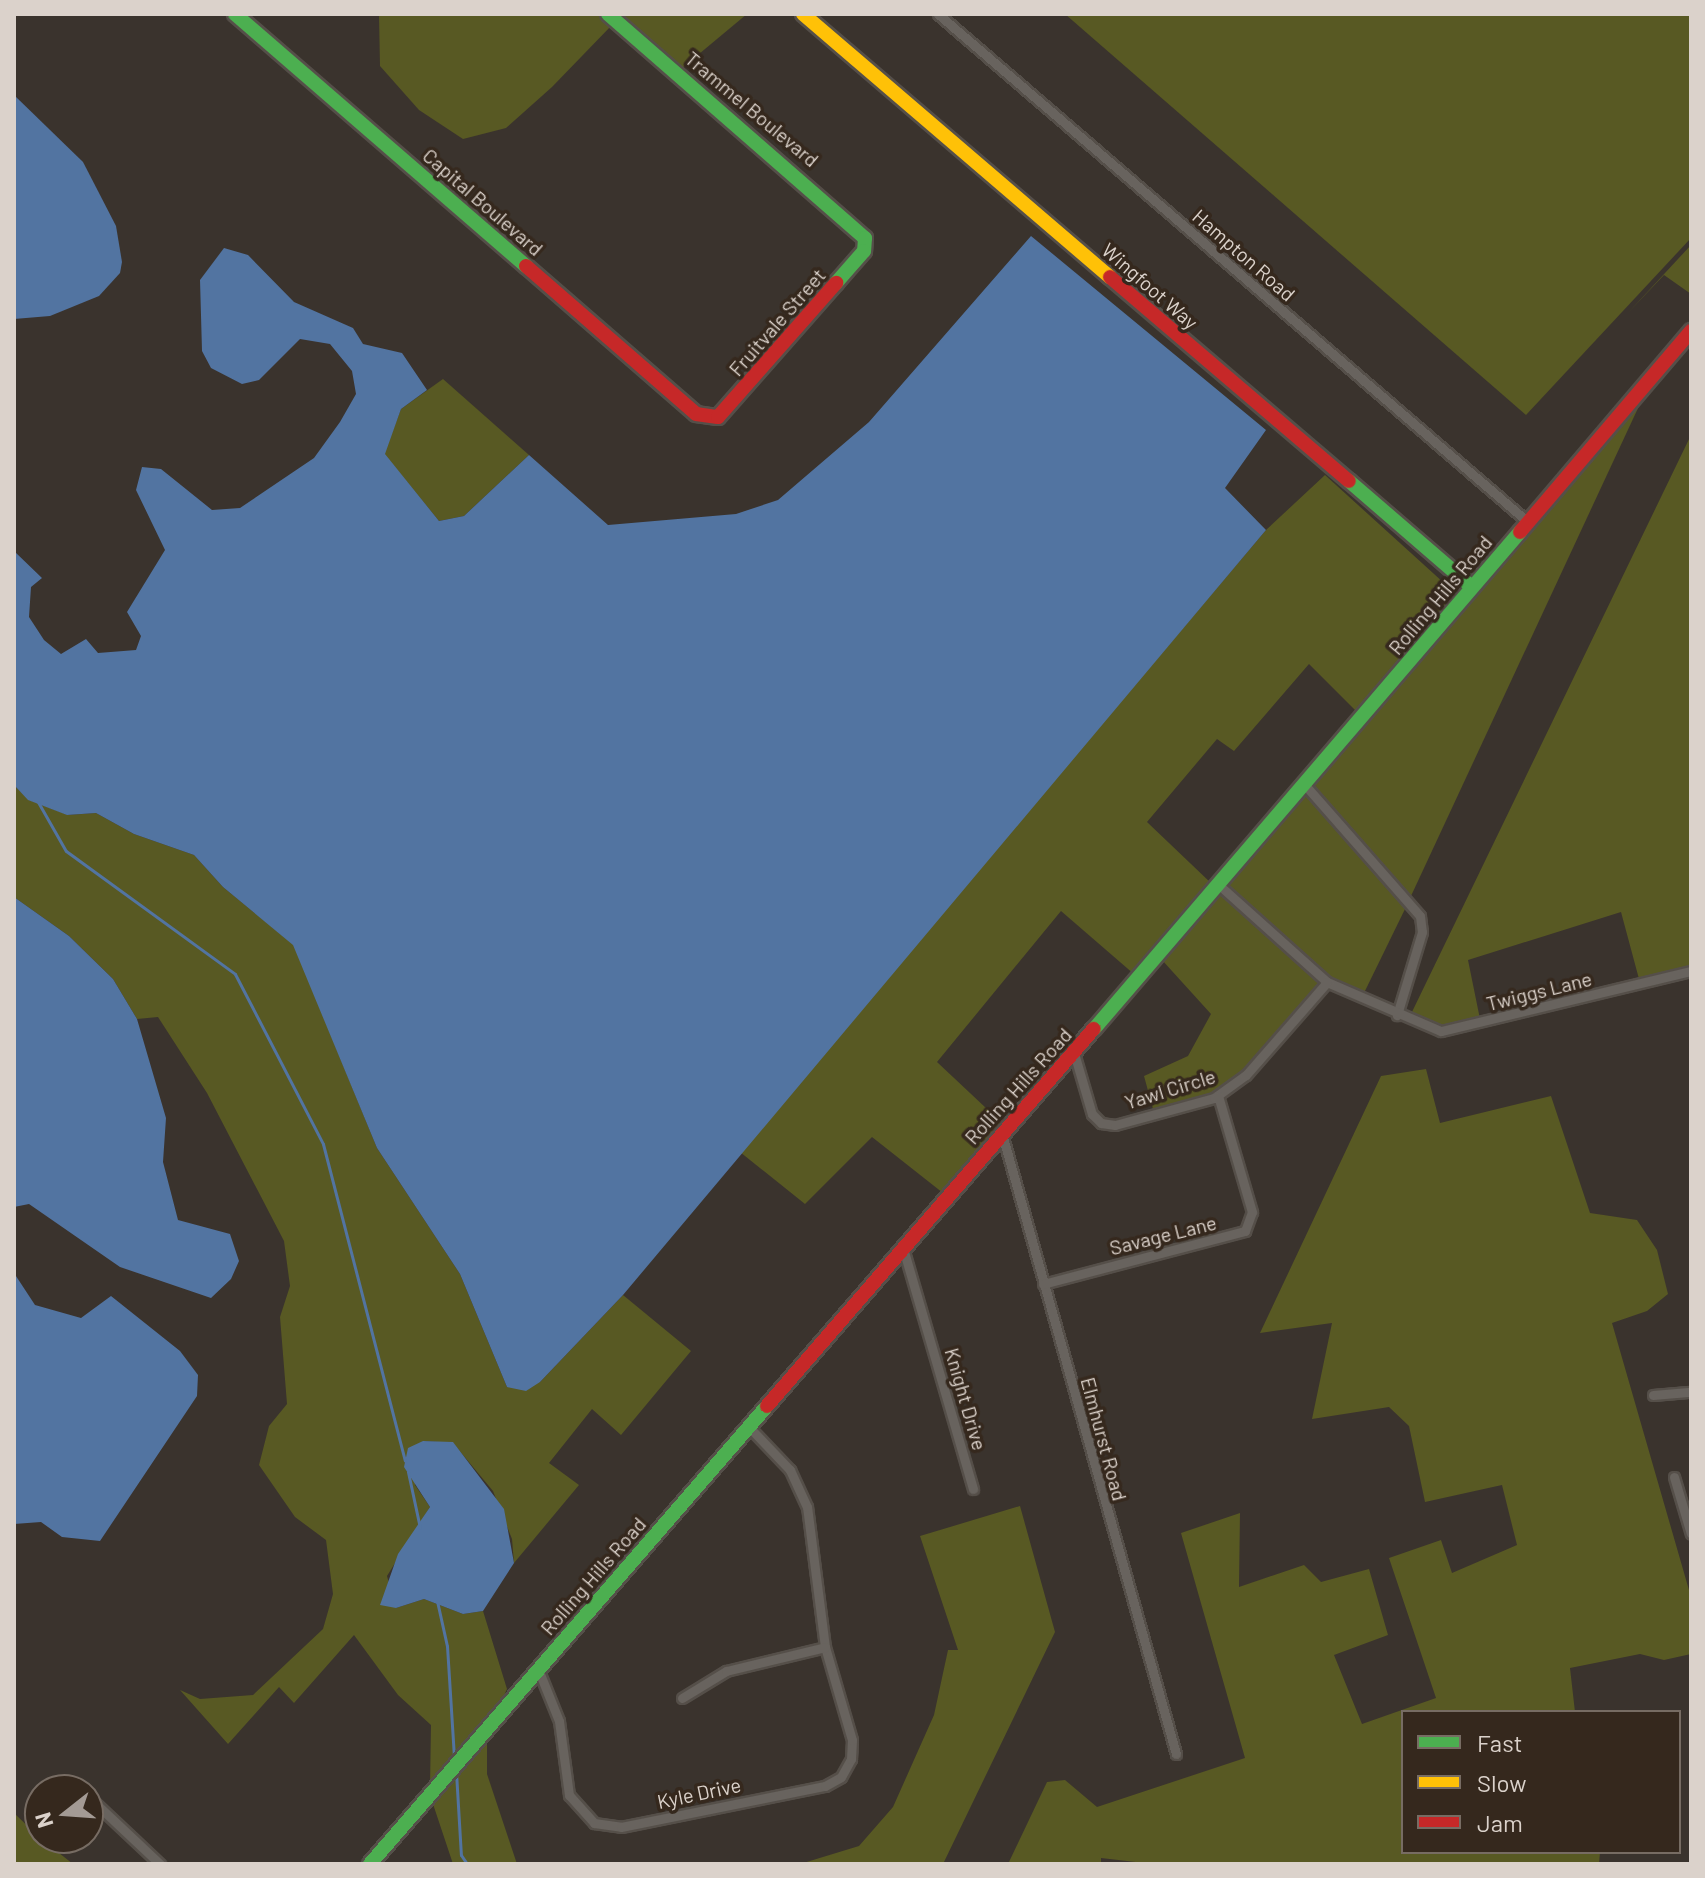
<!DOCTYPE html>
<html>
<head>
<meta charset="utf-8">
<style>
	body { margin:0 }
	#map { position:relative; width:1705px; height:1878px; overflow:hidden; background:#3a332d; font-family:Barlow,sans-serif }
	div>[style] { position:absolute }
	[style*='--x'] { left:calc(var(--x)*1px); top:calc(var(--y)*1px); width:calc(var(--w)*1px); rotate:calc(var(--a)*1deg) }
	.green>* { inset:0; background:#585923 }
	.water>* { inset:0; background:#5274a1 }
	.stream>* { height:3px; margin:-1.5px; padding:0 1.5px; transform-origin:1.5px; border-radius:1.5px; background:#5274a1 }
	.roads { filter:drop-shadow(2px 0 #554f49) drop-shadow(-2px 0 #554f49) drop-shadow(0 2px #554f49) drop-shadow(0 -2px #554f49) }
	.street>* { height:9px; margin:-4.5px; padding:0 4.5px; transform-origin:4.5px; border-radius:4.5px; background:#68635e }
	.fast>* { height:14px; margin:-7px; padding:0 7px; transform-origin:7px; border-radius:7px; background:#4caf50 }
	.slow>* { height:14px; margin:-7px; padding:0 7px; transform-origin:7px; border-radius:7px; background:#ffc107 }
	.jam>* { height:14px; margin:-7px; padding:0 7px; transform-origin:7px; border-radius:7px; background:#c62828 }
	span { translate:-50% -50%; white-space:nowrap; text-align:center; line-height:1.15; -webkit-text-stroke:7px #35281d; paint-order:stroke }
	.street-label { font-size:20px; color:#dbd2cb }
	.frame { position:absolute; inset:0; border:16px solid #dbd2cb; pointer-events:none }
	.legend { position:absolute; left:1401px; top:1710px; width:280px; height:144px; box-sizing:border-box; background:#35281d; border:2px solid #776c63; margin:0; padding:10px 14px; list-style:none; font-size:24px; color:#dbd2cb }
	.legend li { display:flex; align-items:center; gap:16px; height:40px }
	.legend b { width:40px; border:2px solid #776c63 }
	.north { position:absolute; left:24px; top:1774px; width:80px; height:80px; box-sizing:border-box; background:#35281d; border:2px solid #776c63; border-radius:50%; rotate:253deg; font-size:22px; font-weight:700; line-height:32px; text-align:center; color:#dbd2cb }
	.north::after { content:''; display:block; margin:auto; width:28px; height:36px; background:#a39a94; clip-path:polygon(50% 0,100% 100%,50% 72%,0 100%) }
</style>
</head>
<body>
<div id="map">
	<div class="green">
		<div style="clip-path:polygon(599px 14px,612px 25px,552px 87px,506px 128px,463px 139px,419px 110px,380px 66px,379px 14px)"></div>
		<div style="clip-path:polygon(617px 14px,747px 14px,681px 69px)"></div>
		<div style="clip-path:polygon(1065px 14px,1691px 14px,1691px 238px,1526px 415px)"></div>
		<div style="clip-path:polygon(1691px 245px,1691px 294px,1664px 275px,1626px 315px)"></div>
		<div style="clip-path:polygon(443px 379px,529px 455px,464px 516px,439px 521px,384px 454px,401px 409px)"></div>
		<div style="clip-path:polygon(1646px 391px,1411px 896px,1312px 784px)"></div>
		<div style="clip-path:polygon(1691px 435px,1691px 966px,1639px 979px,1621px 912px,1468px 960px,1480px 1019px,1443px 1026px,1411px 1014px)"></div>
		<div style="clip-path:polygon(1325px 475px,1455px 593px,1464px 588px,1359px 714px,1309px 664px,1234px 751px,1217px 739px,1147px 822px,1212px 884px,1135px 975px,1061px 911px,937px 1062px,1003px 1124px,943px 1193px,872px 1137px,805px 1204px,740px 1152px,1266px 530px)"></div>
		<div style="clip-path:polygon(14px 785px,29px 800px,68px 815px,96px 813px,134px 834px,194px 855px,223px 887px,294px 945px,377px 1148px,460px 1274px,507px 1387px,540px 1382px,623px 1295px,691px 1351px,621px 1435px,592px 1409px,549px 1463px,579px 1485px,514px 1563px,512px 1539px,493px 1491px,453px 1443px,423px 1441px,415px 1485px,430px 1507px,387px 1576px,396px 1608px,424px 1599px,463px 1614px,483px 1611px,507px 1689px,498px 1709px,430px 1787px,431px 1725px,398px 1695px,354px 1635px,294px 1703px,279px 1687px,228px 1744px,180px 1690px,200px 1699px,253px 1695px,323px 1629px,333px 1594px,326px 1540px,295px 1517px,259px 1465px,269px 1426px,287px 1404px,280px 1317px,290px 1286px,284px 1241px,207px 1093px,158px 1017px,137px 1019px,113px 979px,69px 936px,14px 897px)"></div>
		<div style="clip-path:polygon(1305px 793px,1406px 907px,1364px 993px,1331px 978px,1227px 885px)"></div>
		<div style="clip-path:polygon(1219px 893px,1319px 983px,1233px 1081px,1212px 1093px,1153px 1109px,1144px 1076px,1188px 1056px,1211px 1014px,1162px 960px)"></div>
		<div style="clip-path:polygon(1426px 1069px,1440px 1123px,1551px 1096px,1590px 1213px,1637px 1220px,1657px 1250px,1668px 1294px,1647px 1311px,1612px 1323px,1691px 1597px,1691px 1654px,1664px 1660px,1640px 1654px,1570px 1668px,1575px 1712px,1403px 1712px,1403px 1852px,1600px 1852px,1599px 1864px,1153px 1864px,1101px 1858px,1101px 1864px,1008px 1864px,1047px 1782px,1065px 1780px,1097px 1807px,1245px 1758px,1181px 1533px,1240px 1513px,1239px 1587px,1304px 1565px,1321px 1582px,1369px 1569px,1388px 1635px,1334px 1655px,1362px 1724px,1436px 1698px,1389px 1558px,1441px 1540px,1452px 1573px,1517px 1545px,1502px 1485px,1425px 1502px,1409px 1426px,1389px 1407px,1312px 1419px,1332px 1323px,1260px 1333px,1381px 1076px)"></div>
		<div style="clip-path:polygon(1020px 1506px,1055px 1632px,943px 1864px,800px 1864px,859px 1846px,893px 1807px,934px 1715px,948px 1650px,958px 1650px,920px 1536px)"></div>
		<div style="clip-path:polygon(487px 1738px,487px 1774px,517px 1864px,453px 1864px,432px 1801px)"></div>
		<div style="clip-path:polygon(14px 1813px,40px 1838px,73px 1864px,14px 1864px)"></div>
	</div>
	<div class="water">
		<div style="clip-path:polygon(14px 95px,83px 162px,116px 226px,122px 262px,120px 273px,99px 296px,50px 316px,14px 319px)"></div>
		<div style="clip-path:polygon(1031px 236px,1266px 430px,1225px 488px,1266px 530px,623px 1295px,540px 1382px,526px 1391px,507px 1387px,460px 1274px,377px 1148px,293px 945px,223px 887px,194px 855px,134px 834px,96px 813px,67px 815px,28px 800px,14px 785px,14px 551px,42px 578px,31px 587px,29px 617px,44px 640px,61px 654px,86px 639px,98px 653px,136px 650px,141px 636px,127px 612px,165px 550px,136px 490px,142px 467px,161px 469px,212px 510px,240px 508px,314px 458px,340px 422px,356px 394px,352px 371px,330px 344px,300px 339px,259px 380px,242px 384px,211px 368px,202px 351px,200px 280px,224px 248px,248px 255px,294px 302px,353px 328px,363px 344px,402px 353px,427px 390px,401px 409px,385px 454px,439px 521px,464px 516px,529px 455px,608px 525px,736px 514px,778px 500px,869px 422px)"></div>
		<div style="clip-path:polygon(14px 897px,69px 936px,113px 979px,137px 1019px,166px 1118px,163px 1162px,178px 1220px,230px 1234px,239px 1261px,231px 1279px,211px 1298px,120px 1267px,29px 1204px,14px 1207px)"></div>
		<div style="clip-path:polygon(14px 1273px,35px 1305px,81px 1318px,111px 1296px,180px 1351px,198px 1375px,197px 1396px,100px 1541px,62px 1537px,41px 1522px,14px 1524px)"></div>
		<div style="clip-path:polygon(423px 1441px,453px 1442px,504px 1509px,514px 1563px,483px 1611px,463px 1614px,424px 1599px,396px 1608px,380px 1605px,398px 1554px,430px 1507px,404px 1467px,408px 1448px)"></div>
	</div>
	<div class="stream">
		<div style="--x:38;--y:802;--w:56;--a:60.3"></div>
		<div style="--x:66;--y:851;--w:209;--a:36"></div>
		<div style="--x:235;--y:974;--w:191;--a:62.6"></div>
		<div style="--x:323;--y:1144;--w:327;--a:75.5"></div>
		<div style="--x:408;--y:1472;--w:57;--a:77.9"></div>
		<div style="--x:437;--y:1601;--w:46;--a:77.5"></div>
		<div style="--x:447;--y:1646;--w:110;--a:86.4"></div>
		<div style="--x:456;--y:1772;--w:83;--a:86.6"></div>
		<div style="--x:461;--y:1855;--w:11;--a:56"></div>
		<div style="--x:1269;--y:1864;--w:5;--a:0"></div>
	</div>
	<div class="roads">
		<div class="street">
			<div style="--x:938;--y:14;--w:779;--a:40.73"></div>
			<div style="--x:1305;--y:785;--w:174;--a:48.7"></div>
			<div style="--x:1420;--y:916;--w:16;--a:83"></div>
			<div style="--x:1422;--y:932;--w:87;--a:106.8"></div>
			<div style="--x:1219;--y:885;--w:145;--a:41.9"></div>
			<div style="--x:1327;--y:982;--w:124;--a:23.3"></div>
			<div style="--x:1441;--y:1031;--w:257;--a:-13.5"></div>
			<div style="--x:1074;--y:1053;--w:64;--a:73.6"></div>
			<div style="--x:1092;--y:1114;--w:13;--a:45"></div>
			<div style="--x:1101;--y:1123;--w:14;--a:8"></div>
			<div style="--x:1115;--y:1125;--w:103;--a:-15.3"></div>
			<div style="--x:1214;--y:1098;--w:39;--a:-36"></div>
			<div style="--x:1246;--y:1075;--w:123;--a:-48.9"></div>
			<div style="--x:1002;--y:1134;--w:644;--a:74.32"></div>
			<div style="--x:903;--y:1248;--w:251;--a:73.8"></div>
			<div style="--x:1043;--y:1284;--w:209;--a:-14.7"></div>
			<div style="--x:1245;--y:1231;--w:20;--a:-70"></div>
			<div style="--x:1252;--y:1212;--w:121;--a:-106.3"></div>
			<div style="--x:1653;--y:1395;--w:38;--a:-5"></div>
			<div style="--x:1674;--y:1477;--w:59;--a:73.4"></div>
			<div style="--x:538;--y:1669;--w:56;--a:68"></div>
			<div style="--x:559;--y:1721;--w:75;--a:82.3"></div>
			<div style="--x:569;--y:1795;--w:38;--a:48"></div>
			<div style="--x:594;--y:1823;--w:27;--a:8"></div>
			<div style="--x:621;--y:1827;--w:208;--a:-11.4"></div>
			<div style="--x:825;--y:1786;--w:18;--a:-29"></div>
			<div style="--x:841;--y:1777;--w:21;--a:-61"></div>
			<div style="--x:851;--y:1759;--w:19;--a:-87"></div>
			<div style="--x:852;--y:1740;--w:97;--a:-106.2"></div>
			<div style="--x:825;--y:1647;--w:141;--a:-97.3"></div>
			<div style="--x:807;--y:1507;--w:41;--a:-114.7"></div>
			<div style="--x:790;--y:1470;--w:59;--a:-133.6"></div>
			<div style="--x:682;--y:1698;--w:52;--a:-31.5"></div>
			<div style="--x:726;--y:1671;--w:102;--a:-13.6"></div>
			<div style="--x:91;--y:1799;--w:95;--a:43.3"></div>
		</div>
		<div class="fast">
			<div style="--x:235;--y:14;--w:385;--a:40.9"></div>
			<div style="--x:608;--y:14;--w:341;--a:41.1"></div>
			<div style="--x:865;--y:238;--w:13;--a:94"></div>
			<div style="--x:864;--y:251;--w:43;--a:131.2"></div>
			<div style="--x:1349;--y:481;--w:162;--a:40.8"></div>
			<div style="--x:1094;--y:1029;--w:655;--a:-49.4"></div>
			<div style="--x:370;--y:1864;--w:606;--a:-49.08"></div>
		</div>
		<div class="slow">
			<div style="--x:803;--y:14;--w:404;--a:40.6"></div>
		</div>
		<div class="jam">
			<div style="--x:526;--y:266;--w:225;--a:41"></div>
			<div style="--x:696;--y:414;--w:22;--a:8"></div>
			<div style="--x:718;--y:417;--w:179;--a:-48.6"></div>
			<div style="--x:1110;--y:277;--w:314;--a:40.5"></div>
			<div style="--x:1520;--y:532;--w:264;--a:-49.6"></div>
			<div style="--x:767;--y:1406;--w:499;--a:-49.1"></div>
		</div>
	</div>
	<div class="street-label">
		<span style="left:752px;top:109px;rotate:40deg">Trammel Boulevard</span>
		<span style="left:483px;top:202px;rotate:41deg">Capital Boulevard</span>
		<span style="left:1244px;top:255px;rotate:41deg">Hampton Road</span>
		<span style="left:1150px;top:286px;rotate:41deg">Wingfoot Way</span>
		<span style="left:777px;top:322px;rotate:-49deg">Fruitvale Street</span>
		<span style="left:1440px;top:595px;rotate:-50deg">Rolling Hills Road</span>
		<span style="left:1539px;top:991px;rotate:-14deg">Twiggs Lane</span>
		<span style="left:1018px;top:1086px;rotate:-48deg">Rolling Hills Road</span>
		<span style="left:1170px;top:1089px;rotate:-17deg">Yawl Circle</span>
		<span style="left:1163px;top:1235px;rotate:-14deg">Savage Lane</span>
		<span style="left:966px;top:1399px;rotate:74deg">Knight Drive</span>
		<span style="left:1104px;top:1439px;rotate:75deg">Elmhurst Road</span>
		<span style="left:593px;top:1576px;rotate:-49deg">Rolling Hills Road</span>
		<span style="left:699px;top:1793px;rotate:-12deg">Kyle Drive</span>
	</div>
	<div class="frame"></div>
	<ul class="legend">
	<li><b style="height:10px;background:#4caf50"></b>Fast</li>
	<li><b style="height:10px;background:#ffc107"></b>Slow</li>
	<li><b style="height:10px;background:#c62828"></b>Jam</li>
	</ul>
	<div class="north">N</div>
</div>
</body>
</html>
